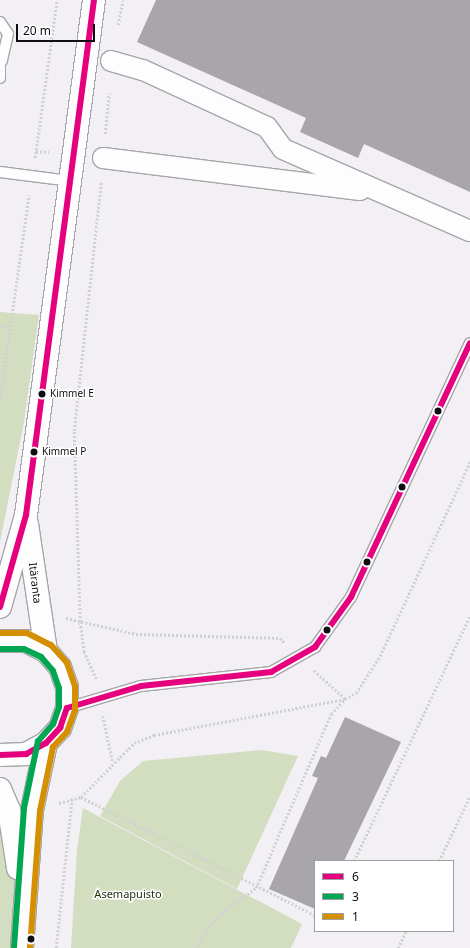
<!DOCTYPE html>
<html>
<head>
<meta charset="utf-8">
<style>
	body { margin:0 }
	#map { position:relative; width:470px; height:948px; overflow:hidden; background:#f2f0f5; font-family:"Noto Sans",sans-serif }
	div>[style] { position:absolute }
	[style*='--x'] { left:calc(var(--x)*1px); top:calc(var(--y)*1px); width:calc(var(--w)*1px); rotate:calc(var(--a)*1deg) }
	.green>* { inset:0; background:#d3ddc0 }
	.building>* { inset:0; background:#a8a6ab }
	.path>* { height:2.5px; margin-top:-1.25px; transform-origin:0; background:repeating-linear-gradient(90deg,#d1d1d2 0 2px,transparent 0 4px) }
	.roads { filter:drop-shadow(1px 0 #a7a5a9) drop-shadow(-1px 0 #a7a5a9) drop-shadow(0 1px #a7a5a9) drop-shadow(0 -1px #a7a5a9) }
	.lane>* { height:10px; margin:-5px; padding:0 5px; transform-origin:5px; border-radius:5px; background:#fdfdfe }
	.street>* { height:20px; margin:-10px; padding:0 10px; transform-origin:10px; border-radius:10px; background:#fdfdfe }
	.secondary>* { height:22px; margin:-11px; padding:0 11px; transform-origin:11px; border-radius:11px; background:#fdfdfe }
	.bus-1>* { height:6px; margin:-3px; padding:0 3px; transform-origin:3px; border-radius:3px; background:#e5007d }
	.bus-2>* { height:6px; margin:-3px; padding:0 3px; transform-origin:3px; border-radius:3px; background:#00a651 }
	.bus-3>* { height:6px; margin:-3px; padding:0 3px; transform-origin:3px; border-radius:3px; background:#d48f03 }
	.dots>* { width:11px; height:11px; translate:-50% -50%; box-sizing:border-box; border:2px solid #fff; border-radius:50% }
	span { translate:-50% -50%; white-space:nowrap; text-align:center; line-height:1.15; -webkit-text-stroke:3px #fff; paint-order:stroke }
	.bus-label { font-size:10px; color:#100e12 }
	.left { translate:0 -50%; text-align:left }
	.street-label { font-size:11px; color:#100e12 }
	.park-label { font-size:11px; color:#242e10 }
	.legend { position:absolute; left:314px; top:860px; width:140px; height:72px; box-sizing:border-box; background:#fff; border:1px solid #9f9fa0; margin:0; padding:5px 7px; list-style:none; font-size:12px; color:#100e12 }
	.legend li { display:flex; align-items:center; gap:8px; height:20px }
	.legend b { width:20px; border:1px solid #9f9fa0 }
	.scale { position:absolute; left:16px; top:24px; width:79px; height:18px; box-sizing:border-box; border:2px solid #100e12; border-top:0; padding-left:5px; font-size:12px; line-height:14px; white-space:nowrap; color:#100e12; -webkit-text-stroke:3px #fff; paint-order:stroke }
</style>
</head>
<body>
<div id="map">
	<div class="green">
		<div style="clip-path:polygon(0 312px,39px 315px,24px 422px,0 542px)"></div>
		<div style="clip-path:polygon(261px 750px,298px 756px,237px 889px,100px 816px,120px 781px,143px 761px)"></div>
		<div style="clip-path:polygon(0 802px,18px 899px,15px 948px,0 948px)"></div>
		<div style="clip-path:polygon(83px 808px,302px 924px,291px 948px,71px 948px,77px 850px)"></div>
	</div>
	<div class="building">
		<div style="clip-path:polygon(156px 0,470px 0,470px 192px,364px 144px,358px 158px,300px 132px,306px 118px,137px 42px)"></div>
		<div style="clip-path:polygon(345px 717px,401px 742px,344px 861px,315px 861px,315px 909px,269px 889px,318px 778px,312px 776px,321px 756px,326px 758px)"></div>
	</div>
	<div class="path">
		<div style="--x:118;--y:25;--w:25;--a:-79"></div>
		<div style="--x:105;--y:134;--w:41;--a:-84.4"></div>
		<div style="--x:36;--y:151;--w:13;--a:4"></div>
		<div style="--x:35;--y:158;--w:160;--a:-82.1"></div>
		<div style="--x:0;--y:326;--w:10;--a:11"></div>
		<div style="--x:0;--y:398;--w:205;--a:-81.9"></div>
		<div style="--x:66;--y:618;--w:72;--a:12.9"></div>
		<div style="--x:136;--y:634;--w:144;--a:1.6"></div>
		<div style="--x:280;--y:638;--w:7;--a:45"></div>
		<div style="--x:96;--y:679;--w:30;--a:-114"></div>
		<div style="--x:84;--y:652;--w:30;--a:-98"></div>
		<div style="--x:80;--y:622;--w:191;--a:-91.8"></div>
		<div style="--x:74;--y:431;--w:251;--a:-83.8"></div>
		<div style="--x:103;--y:716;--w:48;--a:78"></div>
		<div style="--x:81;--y:797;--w:262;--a:26.8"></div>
		<div style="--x:59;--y:803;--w:23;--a:-15"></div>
		<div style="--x:81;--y:797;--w:76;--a:-45.5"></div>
		<div style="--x:134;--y:743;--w:22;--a:-22"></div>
		<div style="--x:154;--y:735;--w:194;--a:-10.7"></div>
		<div style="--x:345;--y:699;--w:13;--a:-29"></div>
		<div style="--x:356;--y:693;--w:44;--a:-57"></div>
		<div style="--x:380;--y:656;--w:214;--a:-65.1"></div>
		<div style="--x:354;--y:861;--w:271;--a:-64.7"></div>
		<div style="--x:439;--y:861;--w:72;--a:-64.5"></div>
		<div style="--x:56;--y:948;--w:150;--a:-83.9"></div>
		<div style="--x:196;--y:948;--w:36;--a:-58"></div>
		<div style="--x:215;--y:918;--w:51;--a:-36.2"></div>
		<div style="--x:256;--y:888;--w:189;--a:-66.7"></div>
		<div style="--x:331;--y:714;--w:21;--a:-47"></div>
		<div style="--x:345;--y:699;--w:43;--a:-137.8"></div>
		<div style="--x:398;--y:948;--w:19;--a:-65"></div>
	</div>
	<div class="roads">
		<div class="lane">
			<div style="--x:0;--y:22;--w:14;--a:56"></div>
			<div style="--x:8;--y:34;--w:28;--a:103"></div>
			<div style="--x:0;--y:57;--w:21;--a:90"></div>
			<div style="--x:0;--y:172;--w:71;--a:7.3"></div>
			<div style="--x:67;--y:708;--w:77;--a:-16.6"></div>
			<div style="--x:141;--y:686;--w:131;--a:-6.1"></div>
			<div style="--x:271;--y:672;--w:51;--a:-29.6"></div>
			<div style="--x:315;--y:647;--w:62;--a:-54.2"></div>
			<div style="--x:351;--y:597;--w:280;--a:-64.9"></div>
		</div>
		<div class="street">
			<div style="--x:111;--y:61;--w:33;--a:16"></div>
			<div style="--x:143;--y:70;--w:136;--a:24.7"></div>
			<div style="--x:267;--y:127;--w:27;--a:54"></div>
			<div style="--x:283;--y:149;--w:204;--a:23.7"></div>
			<div style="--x:103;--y:158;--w:259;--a:7.1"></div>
		</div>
		<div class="secondary">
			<div style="--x:27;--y:524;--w:128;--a:81.5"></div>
			<div style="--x:0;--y:607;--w:96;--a:-74.2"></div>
			<div style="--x:26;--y:515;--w:519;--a:-82.48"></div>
			<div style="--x:0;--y:641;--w:26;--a:0"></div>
			<div style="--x:26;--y:641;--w:22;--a:27"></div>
			<div style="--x:46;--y:651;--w:21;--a:49"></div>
			<div style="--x:60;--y:667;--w:21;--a:71"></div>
			<div style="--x:67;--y:687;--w:21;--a:90"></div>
			<div style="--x:67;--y:708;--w:21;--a:109"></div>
			<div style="--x:60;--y:728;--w:21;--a:133"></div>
			<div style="--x:46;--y:743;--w:23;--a:151"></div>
			<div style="--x:26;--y:754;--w:26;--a:178"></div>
			<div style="--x:0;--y:789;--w:23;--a:67"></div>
			<div style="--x:9;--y:810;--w:59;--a:81.2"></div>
			<div style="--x:22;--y:948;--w:138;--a:-85.9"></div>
			<div style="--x:32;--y:810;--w:68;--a:-78.2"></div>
		</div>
	</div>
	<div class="bus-1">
		<div style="--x:0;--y:607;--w:96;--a:-74.2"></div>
		<div style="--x:26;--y:515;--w:519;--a:-82.48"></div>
		<div style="--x:0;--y:755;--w:26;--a:-2"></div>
		<div style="--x:26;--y:754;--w:23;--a:-29"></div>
		<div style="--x:46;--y:743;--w:21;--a:-47"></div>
		<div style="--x:60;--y:728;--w:21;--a:-71"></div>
		<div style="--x:67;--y:708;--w:77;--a:-16.6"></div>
		<div style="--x:141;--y:686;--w:131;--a:-6.1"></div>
		<div style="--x:271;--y:672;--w:51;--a:-29.6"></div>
		<div style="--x:315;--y:647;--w:62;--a:-54.2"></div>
		<div style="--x:351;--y:597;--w:280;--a:-64.9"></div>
	</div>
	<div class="bus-2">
		<div style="--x:0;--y:649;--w:24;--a:0"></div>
		<div style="--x:24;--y:649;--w:19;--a:25"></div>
		<div style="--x:41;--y:657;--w:18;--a:49"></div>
		<div style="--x:53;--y:671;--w:18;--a:71"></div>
		<div style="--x:59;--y:688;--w:19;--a:90"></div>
		<div style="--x:59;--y:707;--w:18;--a:109"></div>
		<div style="--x:53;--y:724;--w:23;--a:131"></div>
		<div style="--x:38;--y:741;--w:68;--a:101.8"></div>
		<div style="--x:24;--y:808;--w:139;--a:94.1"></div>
	</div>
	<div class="bus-3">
		<div style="--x:0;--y:633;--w:27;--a:0"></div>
		<div style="--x:27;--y:633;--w:27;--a:27"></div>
		<div style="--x:51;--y:645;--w:24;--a:48"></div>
		<div style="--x:67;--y:663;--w:24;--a:71"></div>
		<div style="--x:75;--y:686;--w:24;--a:90"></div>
		<div style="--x:75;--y:710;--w:23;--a:110"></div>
		<div style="--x:67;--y:732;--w:21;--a:133"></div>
		<div style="--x:53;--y:747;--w:65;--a:101.5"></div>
		<div style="--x:40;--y:811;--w:137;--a:94.2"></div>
	</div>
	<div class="dots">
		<div style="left:42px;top:394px;background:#100e12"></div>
		<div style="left:438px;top:411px;background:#100e12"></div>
		<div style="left:34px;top:452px;background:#100e12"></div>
		<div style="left:402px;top:487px;background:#100e12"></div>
		<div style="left:367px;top:562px;background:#100e12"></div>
		<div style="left:327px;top:630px;background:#100e12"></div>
		<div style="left:31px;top:939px;background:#100e12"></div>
	</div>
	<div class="bus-label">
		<span class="left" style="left:50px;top:394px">Kimmel E</span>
		<span class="left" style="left:42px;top:452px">Kimmel P</span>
	</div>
	<div class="street-label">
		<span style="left:35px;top:583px;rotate:83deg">Itäranta</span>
	</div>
	<div class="park-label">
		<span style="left:128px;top:894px">Asemapuisto</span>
	</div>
	<ul class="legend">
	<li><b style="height:5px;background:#e5007d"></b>6</li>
	<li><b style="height:5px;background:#00a651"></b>3</li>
	<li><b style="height:5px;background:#d48f03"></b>1</li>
	</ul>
	<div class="scale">20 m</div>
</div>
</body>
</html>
